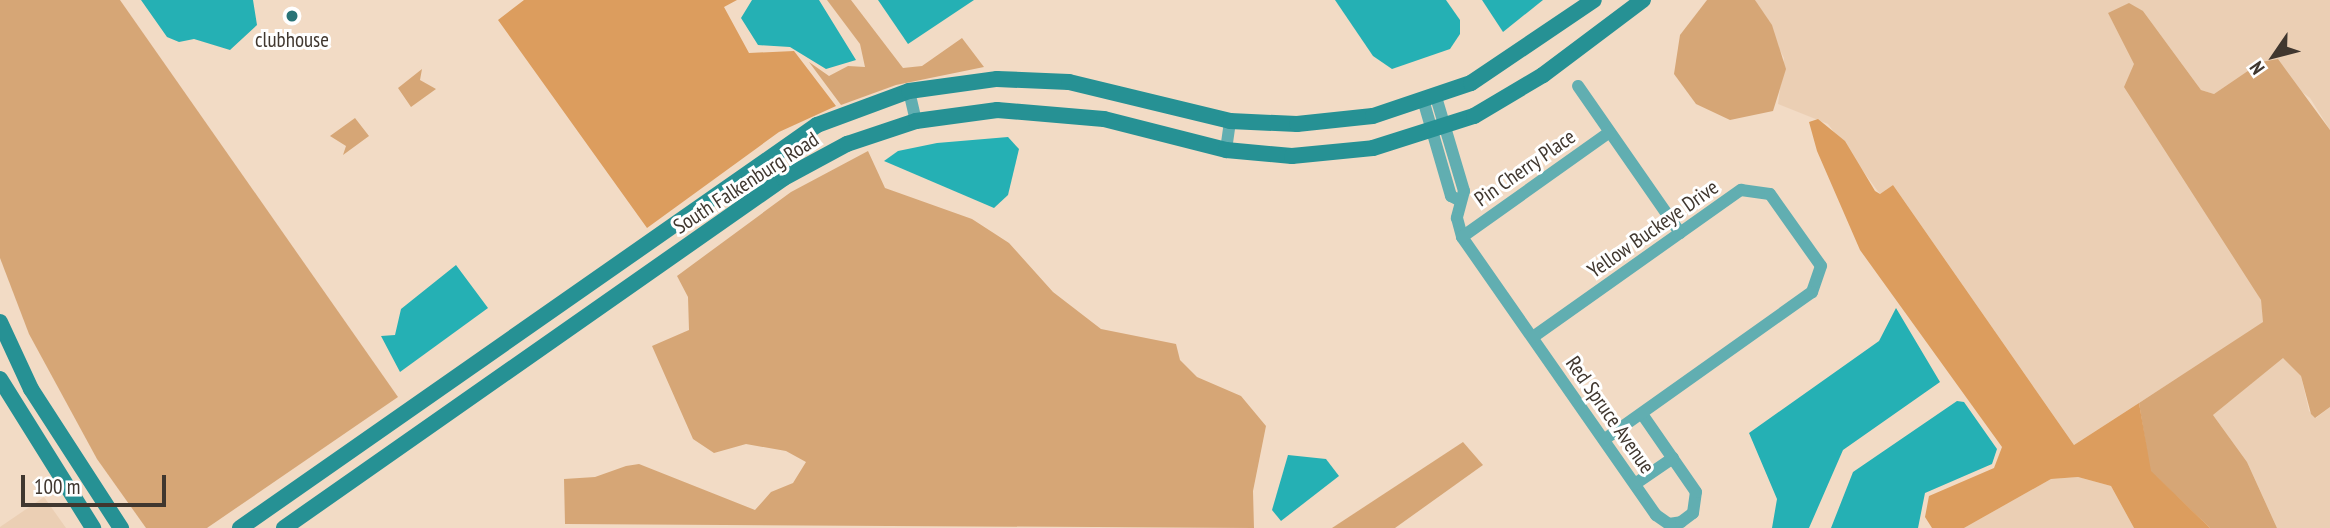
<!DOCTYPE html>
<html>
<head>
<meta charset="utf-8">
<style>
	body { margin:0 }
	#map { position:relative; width:2330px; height:528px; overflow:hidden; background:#f2dbc5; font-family:"PT Sans Narrow",sans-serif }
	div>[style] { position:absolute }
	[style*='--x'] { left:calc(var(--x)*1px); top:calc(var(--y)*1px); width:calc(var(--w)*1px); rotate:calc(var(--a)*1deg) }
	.built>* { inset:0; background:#ebcfb4 }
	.green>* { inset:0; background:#d6a676 }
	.forest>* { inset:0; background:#dc9d5e }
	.water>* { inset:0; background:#25b0b4 }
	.street>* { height:12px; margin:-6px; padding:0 6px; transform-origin:6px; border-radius:6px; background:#61aeb1 }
	.secondary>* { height:16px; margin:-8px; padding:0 8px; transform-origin:8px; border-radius:8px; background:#269194 }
	.dots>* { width:19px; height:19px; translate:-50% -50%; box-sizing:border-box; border:4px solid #fff; border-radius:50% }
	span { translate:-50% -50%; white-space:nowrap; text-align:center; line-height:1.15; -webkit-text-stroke:6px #fff; paint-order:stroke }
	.poi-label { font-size:21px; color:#40372f }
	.street-label { font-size:21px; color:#40372f }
	.north { position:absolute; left:2239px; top:21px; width:70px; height:70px; -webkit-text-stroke:5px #fff; paint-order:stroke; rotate:235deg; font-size:19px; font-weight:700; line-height:28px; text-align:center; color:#40372f }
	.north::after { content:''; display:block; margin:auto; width:24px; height:32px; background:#40372f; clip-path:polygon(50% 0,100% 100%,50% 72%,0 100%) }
	.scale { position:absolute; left:21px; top:475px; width:145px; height:32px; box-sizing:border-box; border:4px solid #40372f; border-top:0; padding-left:9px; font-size:21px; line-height:24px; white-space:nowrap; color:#40372f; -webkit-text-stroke:5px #fff; paint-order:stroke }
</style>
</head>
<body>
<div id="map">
	<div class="built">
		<div style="clip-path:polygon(1755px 0,2330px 0,2330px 130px,2310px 98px,2261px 62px,2214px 94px,2201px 90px,2143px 11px,2108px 13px,2261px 300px,2264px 322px,2074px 445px,1893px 185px,1880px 194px,1828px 124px,1778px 104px,1784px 58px)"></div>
		<div style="clip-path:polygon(2283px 357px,2301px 376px,2309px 411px,2316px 418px,2330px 407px,2330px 528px,2277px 528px,2247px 462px,2213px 415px)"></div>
		<div style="clip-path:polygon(2078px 477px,2111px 486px,2134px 528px,1964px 528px,2051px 479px)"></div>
		<div style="clip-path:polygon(44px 497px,66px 528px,0 528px,0 527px)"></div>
	</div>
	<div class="green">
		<div style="clip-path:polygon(0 0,120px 0,398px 397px,207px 528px,146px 528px,97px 459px,29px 334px,0 258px)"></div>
		<div style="clip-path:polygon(827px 0,851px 0,903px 68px,922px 66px,962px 38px,984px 67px,896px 85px,841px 105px,809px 62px,829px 76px,848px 66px,865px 67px,860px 44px)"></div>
		<div style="clip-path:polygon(1707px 0,1755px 0,1772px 25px,1786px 69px,1773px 111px,1730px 120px,1696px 104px,1674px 74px,1680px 35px)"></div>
		<div style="clip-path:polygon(2129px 3px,2143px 11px,2201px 90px,2214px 94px,2261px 62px,2278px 59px,2330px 130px,2330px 407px,2315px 418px,2311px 414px,2301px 376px,2283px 358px,2213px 415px,2247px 462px,2277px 528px,2210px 528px,2150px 471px,2139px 403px,2263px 322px,2261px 300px,2124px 87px,2134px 64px,2108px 13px)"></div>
		<div style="clip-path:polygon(422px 69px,420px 80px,436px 89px,411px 107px,398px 88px)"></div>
		<div style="clip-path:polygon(355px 118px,369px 136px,343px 155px,346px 146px,330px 136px)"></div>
		<div style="clip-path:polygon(868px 151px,885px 188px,972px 219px,1009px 243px,1053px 292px,1101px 329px,1176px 344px,1180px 360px,1197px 377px,1241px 396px,1266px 426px,1253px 491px,1254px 528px,565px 524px,564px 479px,595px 477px,626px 466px,639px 464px,755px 510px,771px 492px,793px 483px,806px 462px,786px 451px,746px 444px,714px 453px,693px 439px,652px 346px,689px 330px,688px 297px,677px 276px,791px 192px)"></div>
		<div style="clip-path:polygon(1463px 442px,1483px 465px,1395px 528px,1332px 528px)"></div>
	</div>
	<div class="forest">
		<div style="clip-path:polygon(524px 0,737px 0,724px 7px,749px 53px,794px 51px,836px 106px,779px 132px,647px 228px,498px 20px)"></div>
		<div style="clip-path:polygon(1818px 119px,1845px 141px,1875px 191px,1880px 194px,1893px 185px,2074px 445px,2139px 403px,2151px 471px,2210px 528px,2134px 528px,2111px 486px,2078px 477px,2051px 479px,1964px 528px,1932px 528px,1925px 517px,1929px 496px,1994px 468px,2002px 447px,1860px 250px,1817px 151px,1809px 122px)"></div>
	</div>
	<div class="water">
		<div style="clip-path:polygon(141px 0,253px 0,257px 25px,230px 50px,194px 39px,179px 42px,167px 37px)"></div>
		<div style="clip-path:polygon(752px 0,819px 0,856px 60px,826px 69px,790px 47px,758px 45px,741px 18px)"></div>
		<div style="clip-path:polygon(878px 0,974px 0,908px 44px)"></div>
		<div style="clip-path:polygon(1335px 0,1446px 0,1460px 20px,1460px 34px,1450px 49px,1392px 69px,1373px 56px)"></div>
		<div style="clip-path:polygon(1482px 0,1543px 0,1503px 32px)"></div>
		<div style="clip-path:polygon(1008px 137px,1019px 149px,1008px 195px,994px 208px,884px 161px,898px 151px,937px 143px)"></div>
		<div style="clip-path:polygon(456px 265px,488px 308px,400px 372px,381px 336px,395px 335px,401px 309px)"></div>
		<div style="clip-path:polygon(1896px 308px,1940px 382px,1843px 450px,1809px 528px,1772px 528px,1777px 499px,1749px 433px,1879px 341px)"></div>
		<div style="clip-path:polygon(1957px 401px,1964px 402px,1997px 449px,1992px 464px,1925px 493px,1918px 528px,1831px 528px,1853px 472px)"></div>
		<div style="clip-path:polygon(1288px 455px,1326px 459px,1339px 476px,1281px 521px,1272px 510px)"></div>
	</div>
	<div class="street">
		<div style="--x:1578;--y:86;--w:179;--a:55.2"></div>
		<div style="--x:909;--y:91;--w:31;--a:77"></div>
		<div style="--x:1436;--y:97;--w:98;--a:73.4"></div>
		<div style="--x:1464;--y:191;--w:28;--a:105"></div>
		<div style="--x:1457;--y:218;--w:20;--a:75"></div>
		<div style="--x:1462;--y:237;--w:339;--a:55.1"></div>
		<div style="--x:1656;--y:515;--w:16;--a:35"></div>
		<div style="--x:1669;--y:524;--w:12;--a:-9"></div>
		<div style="--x:1681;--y:522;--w:15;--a:-37"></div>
		<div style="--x:1693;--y:513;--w:21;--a:-82"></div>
		<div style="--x:1696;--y:492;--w:95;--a:-124.7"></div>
		<div style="--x:1424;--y:103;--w:97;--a:73.8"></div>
		<div style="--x:1451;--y:196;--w:9;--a:27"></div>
		<div style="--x:1226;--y:150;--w:29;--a:-82"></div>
		<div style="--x:1462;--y:237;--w:181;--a:-35.4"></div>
		<div style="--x:1533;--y:337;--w:255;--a:-35.3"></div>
		<div style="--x:1741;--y:190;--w:29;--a:8"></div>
		<div style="--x:1770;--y:194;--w:88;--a:54.7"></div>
		<div style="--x:1821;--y:266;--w:28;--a:109"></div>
		<div style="--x:1812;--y:292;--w:255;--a:144.6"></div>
		<div style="--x:1635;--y:484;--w:46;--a:-34.4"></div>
	</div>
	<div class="secondary">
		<div style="--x:0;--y:322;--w:74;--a:65.2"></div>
		<div style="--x:31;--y:389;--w:166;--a:57.1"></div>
		<div style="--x:0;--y:379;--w:176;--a:58"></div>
		<div style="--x:240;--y:528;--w:704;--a:-34.93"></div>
		<div style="--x:817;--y:125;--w:98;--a:-20.3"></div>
		<div style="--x:909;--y:91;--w:89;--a:-7.8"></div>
		<div style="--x:997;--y:79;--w:72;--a:2.4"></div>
		<div style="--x:1069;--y:82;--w:166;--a:13.6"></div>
		<div style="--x:1230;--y:121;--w:67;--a:2.6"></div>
		<div style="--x:1297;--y:124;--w:76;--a:-6"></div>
		<div style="--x:1373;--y:116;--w:103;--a:-18.6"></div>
		<div style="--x:1471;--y:83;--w:148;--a:-34"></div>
		<div style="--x:284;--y:528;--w:610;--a:-34.99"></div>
		<div style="--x:784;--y:178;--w:72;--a:-28.4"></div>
		<div style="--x:847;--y:144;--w:73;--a:-18.4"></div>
		<div style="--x:916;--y:121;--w:82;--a:-7.7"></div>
		<div style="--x:997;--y:110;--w:107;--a:4.8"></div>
		<div style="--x:1104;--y:119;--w:126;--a:14.3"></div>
		<div style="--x:1226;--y:150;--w:66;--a:5.2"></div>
		<div style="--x:1292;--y:156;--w:81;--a:-5.6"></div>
		<div style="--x:1373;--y:148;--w:106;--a:-17.6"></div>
		<div style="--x:1474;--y:116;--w:80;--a:-30.7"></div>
		<div style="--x:1543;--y:75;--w:125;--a:-36.9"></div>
	</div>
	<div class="dots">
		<div style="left:292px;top:16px;background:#297376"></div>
	</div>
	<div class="poi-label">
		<span style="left:292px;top:40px">clubhouse</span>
	</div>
	<div class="street-label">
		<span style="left:1525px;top:168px;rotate:-35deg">Pin Cherry Place</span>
		<span style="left:746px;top:183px;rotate:-33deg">South Falkenburg Road</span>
		<span style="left:1653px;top:229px;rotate:-35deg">Yellow Buckeye Drive</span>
		<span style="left:1610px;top:415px;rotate:55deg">Red Spruce Avenue</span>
	</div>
	<div class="north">N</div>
	<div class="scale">100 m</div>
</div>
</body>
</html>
